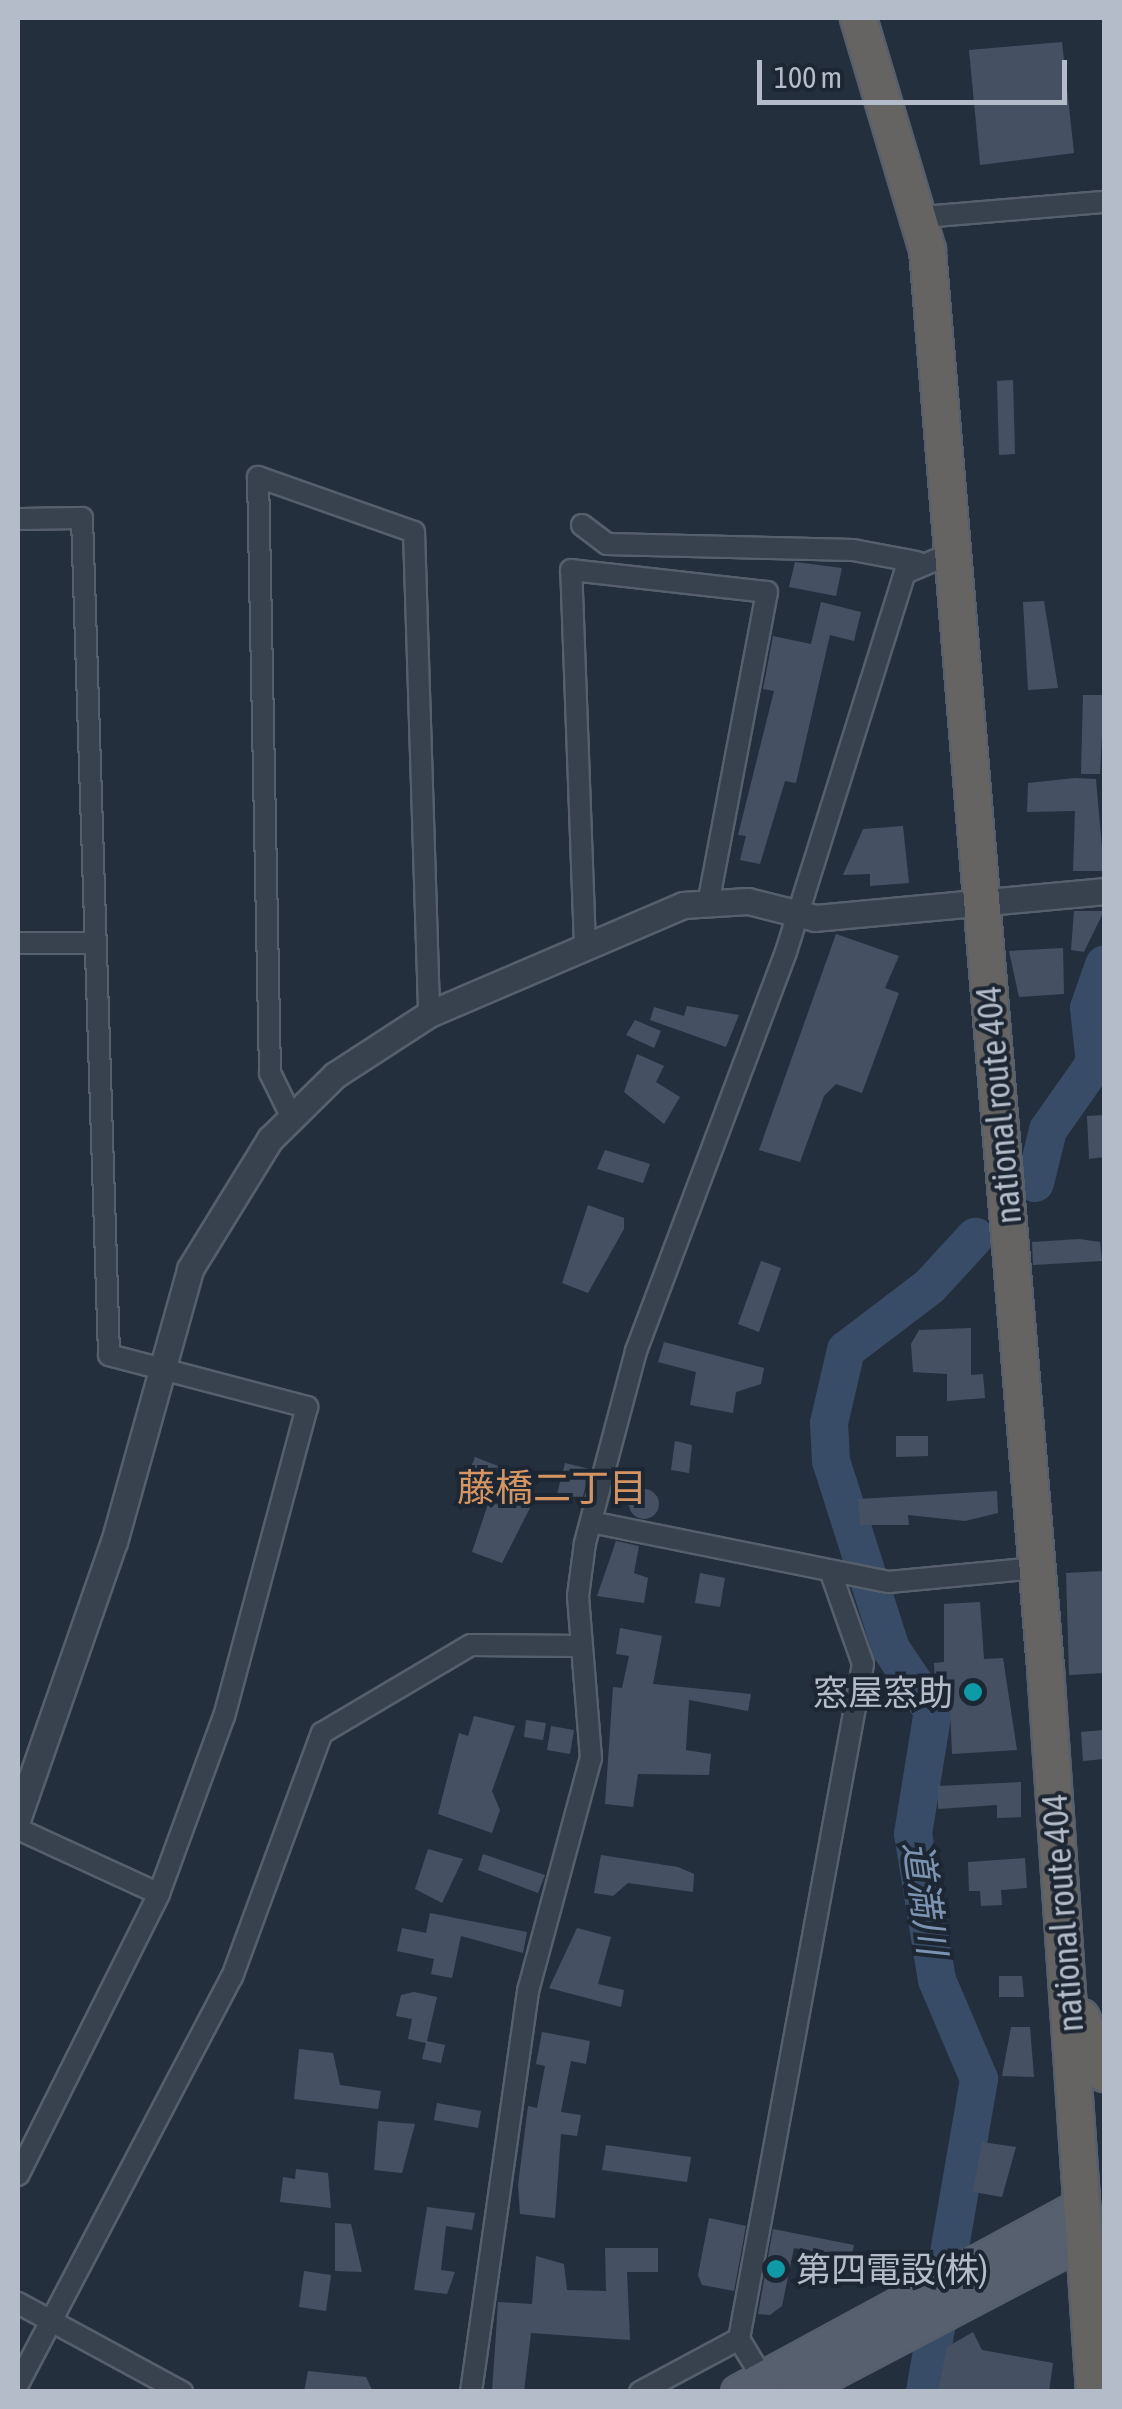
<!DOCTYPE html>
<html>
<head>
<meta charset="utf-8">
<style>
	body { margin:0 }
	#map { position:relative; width:1122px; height:2409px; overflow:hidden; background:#242f3e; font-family:"Asap Condensed","Noto Sans JP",sans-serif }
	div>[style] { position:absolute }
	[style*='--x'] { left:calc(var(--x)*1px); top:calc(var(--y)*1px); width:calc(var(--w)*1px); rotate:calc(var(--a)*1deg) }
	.river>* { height:38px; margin:-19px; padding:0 19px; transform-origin:19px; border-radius:19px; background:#394c67 }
	.building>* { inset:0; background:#455162 }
	.round { border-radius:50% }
	.roads { filter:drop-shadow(2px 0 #565f6c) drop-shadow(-2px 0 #565f6c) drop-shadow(0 2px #565f6c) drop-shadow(0 -2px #565f6c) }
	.minor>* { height:20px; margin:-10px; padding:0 10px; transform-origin:10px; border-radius:10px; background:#38414e }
	.tertiary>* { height:25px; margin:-12.5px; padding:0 12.5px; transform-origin:12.5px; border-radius:12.5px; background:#38414e }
	.primary>* { height:32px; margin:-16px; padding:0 16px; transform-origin:16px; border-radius:16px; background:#56606e }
	.trunk>* { height:35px; margin:-17.5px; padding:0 17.5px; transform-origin:17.5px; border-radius:17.5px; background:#656462 }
	.dots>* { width:28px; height:28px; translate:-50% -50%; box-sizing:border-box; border:5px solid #1d2633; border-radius:50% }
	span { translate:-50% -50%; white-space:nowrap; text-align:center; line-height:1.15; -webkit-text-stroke:8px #1d2633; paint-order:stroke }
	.street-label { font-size:35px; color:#b4bcc9 }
	.poi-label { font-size:35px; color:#b4bcc9 }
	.right { translate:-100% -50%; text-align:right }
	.left { translate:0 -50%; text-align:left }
	.neighbourhood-label { font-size:38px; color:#d59563 }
	.water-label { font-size:38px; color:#7c92b1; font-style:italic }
	.frame { position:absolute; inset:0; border:20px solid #b4bcc9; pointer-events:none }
	.scale { position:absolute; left:757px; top:60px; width:310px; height:45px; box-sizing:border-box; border:5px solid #b4bcc9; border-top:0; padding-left:12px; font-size:30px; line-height:35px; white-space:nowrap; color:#b4bcc9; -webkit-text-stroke:8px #1d2633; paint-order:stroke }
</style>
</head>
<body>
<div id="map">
	<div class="river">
		<div style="--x:1035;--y:1183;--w:55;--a:-76.2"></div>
		<div style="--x:1048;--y:1130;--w:82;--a:-55"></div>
		<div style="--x:1095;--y:1063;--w:55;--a:-96.2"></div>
		<div style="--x:1089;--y:1008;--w:46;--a:-70.8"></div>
		<div style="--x:925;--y:2392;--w:318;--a:-80.2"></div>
		<div style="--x:979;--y:2079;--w:108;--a:-113"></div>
		<div style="--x:937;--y:1980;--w:148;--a:-99.3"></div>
		<div style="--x:913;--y:1834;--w:125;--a:-80.8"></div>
		<div style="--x:933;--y:1711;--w:75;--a:-124.1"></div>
		<div style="--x:891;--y:1649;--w:197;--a:-107.7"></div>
		<div style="--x:831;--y:1461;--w:38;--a:-93"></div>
		<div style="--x:829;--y:1423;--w:75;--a:-76.9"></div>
		<div style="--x:846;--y:1350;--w:106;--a:-37.3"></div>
		<div style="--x:930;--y:1286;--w:67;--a:-47.4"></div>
	</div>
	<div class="building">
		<div style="clip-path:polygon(1062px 42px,1074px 153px,980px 165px,969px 50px)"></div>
		<div style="clip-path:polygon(1013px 380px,1015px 454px,999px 455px,997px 381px)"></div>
		<div style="clip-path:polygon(795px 562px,842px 568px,836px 596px,789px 587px)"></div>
		<div style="clip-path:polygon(1044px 601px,1058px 688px,1028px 690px,1023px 602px)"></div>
		<div style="clip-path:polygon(821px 602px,861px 612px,854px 641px,830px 635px,796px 783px,785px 781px,760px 864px,740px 860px,746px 836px,738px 835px,774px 691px,763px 689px,773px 636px,811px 644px)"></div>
		<div style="clip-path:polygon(1083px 695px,1104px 695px,1100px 774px,1081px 774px)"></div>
		<div style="clip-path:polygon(1075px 778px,1096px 779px,1104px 871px,1073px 871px,1075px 811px,1027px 812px,1028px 783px)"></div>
		<div style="clip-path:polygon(903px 826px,909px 883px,870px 886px,870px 874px,843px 875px,863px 829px)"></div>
		<div style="clip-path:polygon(1074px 911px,1104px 911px,1084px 952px,1071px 950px)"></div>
		<div style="clip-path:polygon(836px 934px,899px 956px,885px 988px,899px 993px,862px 1093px,836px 1084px,824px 1096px,800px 1162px,759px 1150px)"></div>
		<div style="clip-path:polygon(1063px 948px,1064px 994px,1019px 997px,1009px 951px)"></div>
		<div style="clip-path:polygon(687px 1006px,739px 1015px,726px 1047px,650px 1020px,654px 1007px,684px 1016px)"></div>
		<div style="clip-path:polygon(635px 1020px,661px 1031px,654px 1048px,626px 1035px)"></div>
		<div style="clip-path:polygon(637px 1054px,664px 1066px,656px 1082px,680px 1097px,664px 1124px,624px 1092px)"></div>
		<div style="clip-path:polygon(1104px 1115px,1104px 1157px,1089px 1159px,1087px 1116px)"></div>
		<div style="clip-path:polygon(605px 1150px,650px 1164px,643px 1183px,597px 1169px)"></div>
		<div style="clip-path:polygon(588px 1205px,624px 1218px,624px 1229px,588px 1293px,562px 1283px)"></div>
		<div style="clip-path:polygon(1079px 1239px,1100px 1242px,1102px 1261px,1033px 1265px,1032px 1242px)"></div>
		<div style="clip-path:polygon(761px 1261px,781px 1268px,759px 1332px,738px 1324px)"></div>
		<div style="clip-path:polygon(971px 1328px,971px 1375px,983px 1374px,985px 1398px,947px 1401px,947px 1374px,913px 1372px,911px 1344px,919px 1330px)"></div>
		<div style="clip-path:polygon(664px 1342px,764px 1368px,761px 1384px,736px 1392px,733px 1413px,690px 1405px,696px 1372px,658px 1362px)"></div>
		<div style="clip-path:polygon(896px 1436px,928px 1436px,928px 1456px,896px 1457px)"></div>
		<div style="clip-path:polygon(675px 1441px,692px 1445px,689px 1473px,671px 1470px)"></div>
		<div style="clip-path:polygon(475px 1457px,498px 1466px,488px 1493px,465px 1483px)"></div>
		<div style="clip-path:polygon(565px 1463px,590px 1469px,582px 1500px,557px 1494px)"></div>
		<div class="round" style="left:629px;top:1489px;width:30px;height:30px"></div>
		<div style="clip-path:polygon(493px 1489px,532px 1504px,502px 1563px,472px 1552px)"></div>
		<div style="clip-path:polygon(997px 1491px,998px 1513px,965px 1521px,908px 1515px,909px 1525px,860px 1525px,858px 1499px)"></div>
		<div style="clip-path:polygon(616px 1541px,639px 1546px,634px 1573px,648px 1578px,644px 1603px,597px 1596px)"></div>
		<div style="clip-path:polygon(1104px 1571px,1104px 1673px,1069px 1675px,1066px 1573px)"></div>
		<div style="clip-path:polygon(700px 1573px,725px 1578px,720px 1607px,695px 1603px)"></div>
		<div style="clip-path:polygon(980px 1602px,984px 1659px,1003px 1658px,1017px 1750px,952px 1754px,949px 1683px,935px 1684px,934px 1663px,944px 1662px,944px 1604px)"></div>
		<div style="clip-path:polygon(620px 1628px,662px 1636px,653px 1684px,751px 1694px,748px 1711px,689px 1700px,686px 1750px,711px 1754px,709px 1775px,638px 1774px,633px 1807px,605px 1804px,613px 1687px,622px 1688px,629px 1656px,616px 1654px)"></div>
		<div style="clip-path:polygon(474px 1716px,515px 1726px,492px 1791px,500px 1810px,492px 1833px,438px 1814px,459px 1733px,468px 1736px)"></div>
		<div style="clip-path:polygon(526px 1720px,546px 1723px,543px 1740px,524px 1737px)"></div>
		<div style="clip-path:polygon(551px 1726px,574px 1730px,570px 1754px,547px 1750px)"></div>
		<div style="clip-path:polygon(1104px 1730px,1104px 1759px,1083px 1761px,1081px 1732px)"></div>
		<div style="clip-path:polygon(1021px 1782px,1021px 1817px,997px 1818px,997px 1805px,938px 1809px,938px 1786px)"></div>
		<div style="clip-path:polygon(428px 1849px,463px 1859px,442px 1903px,415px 1889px)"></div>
		<div style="clip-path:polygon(483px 1854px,545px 1875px,538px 1893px,478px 1870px)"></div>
		<div style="clip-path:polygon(601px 1855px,678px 1867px,694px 1874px,693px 1892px,628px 1883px,613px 1896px,594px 1893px)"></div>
		<div style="clip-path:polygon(1025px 1858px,1027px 1888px,1001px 1890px,1002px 1905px,981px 1906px,980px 1891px,969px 1891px,968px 1862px)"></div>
		<div style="clip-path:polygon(430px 1913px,527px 1932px,523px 1953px,461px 1936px,452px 1978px,431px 1974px,434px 1959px,397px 1951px,402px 1928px,426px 1933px)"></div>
		<div style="clip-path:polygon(577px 1928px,611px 1937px,598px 1984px,624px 1990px,621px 2007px,549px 1988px)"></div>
		<div style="clip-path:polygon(999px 1976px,1022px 1976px,1024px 1997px,999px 1997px)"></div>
		<div style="clip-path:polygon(414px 1992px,437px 1997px,427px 2041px,445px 2045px,441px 2063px,422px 2059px,426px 2043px,408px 2039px,412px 2019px,396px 2016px,401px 1995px)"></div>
		<div style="clip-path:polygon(1011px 2027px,1030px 2027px,1034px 2077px,1002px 2076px)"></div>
		<div style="clip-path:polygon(542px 2032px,590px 2041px,586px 2064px,571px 2061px,561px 2112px,581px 2115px,577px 2136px,561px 2134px,555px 2218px,520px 2214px,518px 2185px,528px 2106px,537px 2108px,545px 2066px,536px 2064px)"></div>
		<div style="clip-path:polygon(299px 2049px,333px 2053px,340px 2085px,381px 2091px,378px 2109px,294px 2099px)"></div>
		<div style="clip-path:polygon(437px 2103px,481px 2111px,478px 2128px,434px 2120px)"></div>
		<div style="clip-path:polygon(378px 2121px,415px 2124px,402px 2173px,374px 2170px)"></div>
		<div style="clip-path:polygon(982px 2142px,1016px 2147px,1002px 2197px,973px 2192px)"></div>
		<div style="clip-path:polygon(606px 2145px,691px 2157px,687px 2182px,602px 2170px)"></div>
		<div style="clip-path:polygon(296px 2169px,328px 2173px,331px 2208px,280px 2202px,283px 2177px,295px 2179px)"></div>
		<div style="clip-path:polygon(427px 2207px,475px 2213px,472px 2230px,446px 2226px,441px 2270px,455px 2272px,447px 2294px,414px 2290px)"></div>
		<div style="clip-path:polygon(709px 2218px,746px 2226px,734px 2291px,702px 2285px,698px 2275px)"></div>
		<div style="clip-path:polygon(335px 2223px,351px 2224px,362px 2272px,335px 2271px)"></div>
		<div style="clip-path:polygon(773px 2229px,854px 2245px,851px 2259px,794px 2248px,782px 2306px,770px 2315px,758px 2314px)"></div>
		<div style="clip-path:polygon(605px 2248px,658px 2248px,658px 2272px,627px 2272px,630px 2340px,531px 2333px,524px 2392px,492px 2392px,498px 2302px,532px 2304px,536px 2256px,564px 2264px,567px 2290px,606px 2291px)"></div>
		<div style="clip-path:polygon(304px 2271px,331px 2275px,326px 2311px,299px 2307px)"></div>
		<div style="clip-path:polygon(973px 2332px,982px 2350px,1053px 2363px,1049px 2392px,938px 2392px,947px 2347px)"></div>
		<div style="clip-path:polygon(308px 2371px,366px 2377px,373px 2392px,304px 2392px)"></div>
	</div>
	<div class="roads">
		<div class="minor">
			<div style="--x:912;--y:218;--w:193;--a:-4.8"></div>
			<div style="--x:18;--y:519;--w:64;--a:-0.9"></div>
			<div style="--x:82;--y:518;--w:837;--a:88.15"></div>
			<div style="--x:109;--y:1355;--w:205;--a:14.7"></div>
			<div style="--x:307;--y:1407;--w:320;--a:105"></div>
			<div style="--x:224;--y:1716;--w:189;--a:110.1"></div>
			<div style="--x:159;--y:1894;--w:314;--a:116.6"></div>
			<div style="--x:582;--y:525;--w:31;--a:37"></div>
			<div style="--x:607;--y:544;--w:246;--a:1.4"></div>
			<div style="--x:853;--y:550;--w:65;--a:10.6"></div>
			<div style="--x:18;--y:943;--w:73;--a:0"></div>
			<div style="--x:585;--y:946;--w:376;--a:-92.1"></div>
			<div style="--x:571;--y:570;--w:197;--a:6.4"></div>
			<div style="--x:767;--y:592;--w:311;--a:100.7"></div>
			<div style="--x:291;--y:1116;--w:48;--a:-116"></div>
			<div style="--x:270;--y:1073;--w:596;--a:-91.15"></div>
			<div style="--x:258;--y:477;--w:165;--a:19.4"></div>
			<div style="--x:414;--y:532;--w:482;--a:88.2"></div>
			<div style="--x:591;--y:1522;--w:304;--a:11.4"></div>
			<div style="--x:889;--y:1582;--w:148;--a:-5.4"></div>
			<div style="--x:18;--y:1829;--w:155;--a:24.7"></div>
			<div style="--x:18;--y:2303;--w:187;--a:28.5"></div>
			<div style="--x:739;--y:2339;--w:686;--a:-79.59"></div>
			<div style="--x:863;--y:1664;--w:93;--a:-109.4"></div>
			<div style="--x:18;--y:2384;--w:460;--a:-62.3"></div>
			<div style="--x:232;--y:1977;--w:260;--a:-69.8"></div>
			<div style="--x:322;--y:1733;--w:173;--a:-30.6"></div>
			<div style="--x:471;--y:1645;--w:109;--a:0.5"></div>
			<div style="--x:471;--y:2392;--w:405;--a:-81.9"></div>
			<div style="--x:528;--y:1991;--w:241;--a:-74.9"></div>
			<div style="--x:591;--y:1758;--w:163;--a:-94.6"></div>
			<div style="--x:578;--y:1596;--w:53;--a:-82.5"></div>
			<div style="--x:585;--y:1543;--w:199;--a:-75.1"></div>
			<div style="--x:636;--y:1351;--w:426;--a:-69.4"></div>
			<div style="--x:786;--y:952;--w:397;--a:-72.6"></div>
			<div style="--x:905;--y:573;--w:49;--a:-22.9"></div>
			<div style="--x:640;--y:2392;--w:112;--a:-28.2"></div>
			<div style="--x:739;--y:2339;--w:44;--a:58.8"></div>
		</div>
		<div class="tertiary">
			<div style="--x:18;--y:1817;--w:291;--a:-70.8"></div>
			<div style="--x:114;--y:1542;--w:283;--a:-74.4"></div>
			<div style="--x:190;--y:1269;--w:153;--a:-58.4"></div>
			<div style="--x:270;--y:1139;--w:91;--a:-44.6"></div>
			<div style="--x:335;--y:1075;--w:112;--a:-33"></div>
			<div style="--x:429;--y:1014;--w:276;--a:-23.2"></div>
			<div style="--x:683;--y:905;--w:65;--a:-3.5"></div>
			<div style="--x:748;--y:901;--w:69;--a:14.2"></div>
			<div style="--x:815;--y:918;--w:290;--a:-5.3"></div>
		</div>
		<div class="primary">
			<div style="--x:738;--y:2392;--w:392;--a:-28.5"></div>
			<div style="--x:796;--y:2392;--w:329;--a:-27.7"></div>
		</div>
		<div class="trunk">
			<div style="--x:858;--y:18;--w:242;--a:73.4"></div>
			<div style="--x:927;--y:250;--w:1422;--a:85.24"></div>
			<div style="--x:1045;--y:1667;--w:727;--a:86.13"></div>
			<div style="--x:1081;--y:2017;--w:61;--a:67.7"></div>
		</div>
	</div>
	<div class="dots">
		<div style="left:973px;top:1692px;background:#0f9aa8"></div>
		<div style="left:776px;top:2269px;background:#0f9aa8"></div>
	</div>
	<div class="street-label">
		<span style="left:998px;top:1105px;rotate:-95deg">national route 404</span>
		<span style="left:1062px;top:1913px;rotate:-94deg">national route 404</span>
	</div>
	<div class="poi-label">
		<span class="right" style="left:953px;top:1692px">窓屋窓助</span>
		<span class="left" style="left:796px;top:2269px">第四電設(株)</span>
	</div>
	<div class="neighbourhood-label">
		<span style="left:552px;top:1488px">藤橋二丁目</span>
	</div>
	<div class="water-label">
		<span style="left:925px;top:1898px;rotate:82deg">道満川</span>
	</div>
	<div class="frame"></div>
	<div class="scale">100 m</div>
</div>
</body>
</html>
